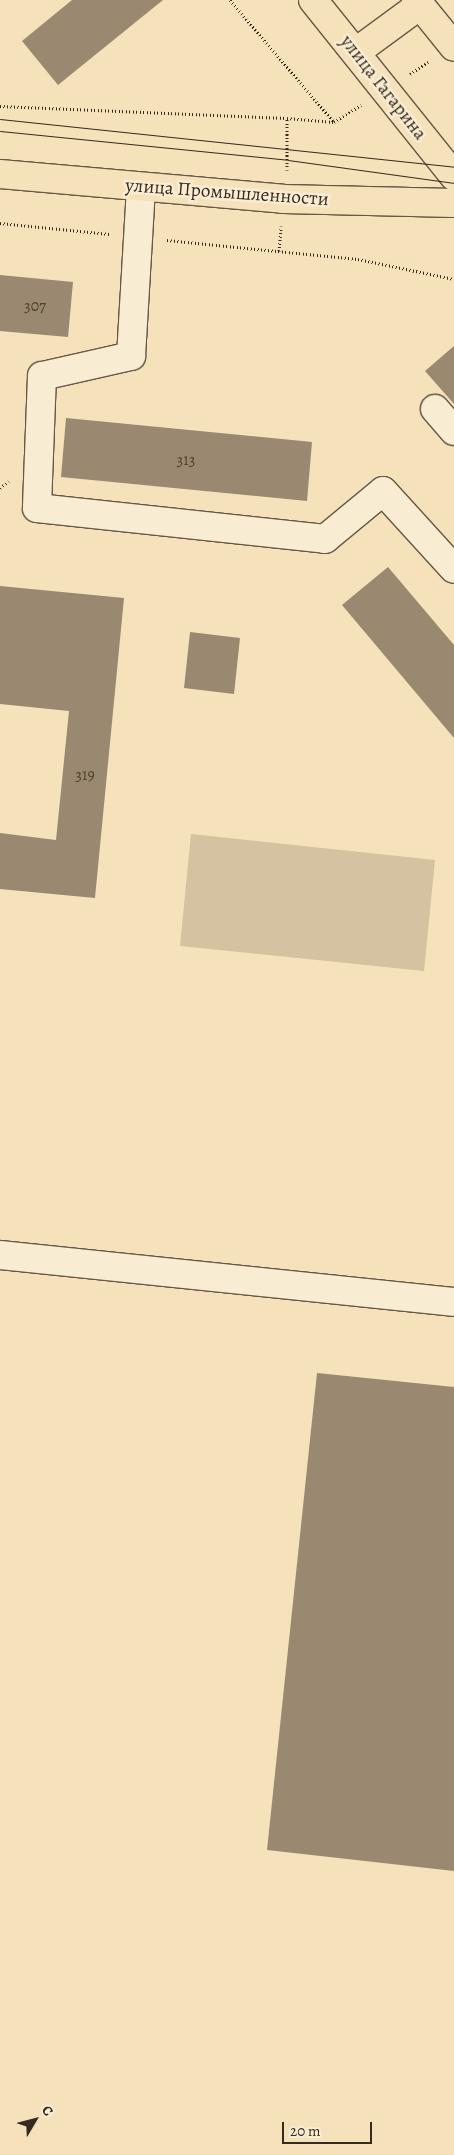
<!DOCTYPE html>
<html>
<head>
<meta charset="utf-8">
<style>
	body { margin:0 }
	#map { position:relative; width:454px; height:2155px; overflow:hidden; background:#f5e1ba; font-family:Alegreya,serif }
	div>[style] { position:absolute }
	[style*='--x'] { left:calc(var(--x)*1px); top:calc(var(--y)*1px); width:calc(var(--w)*1px); rotate:calc(var(--a)*1deg) }
	.green>* { inset:0; background:#d5c2a0 }
	.building>* { inset:0; background:#9a8970 }
	.path>* { height:3px; margin-top:-1.5px; transform-origin:0; background:repeating-linear-gradient(90deg,#37291f 0 1px,transparent 0 3.5px) }
	.roads { filter:drop-shadow(1px 0 #665746) drop-shadow(-1px 0 #665746) drop-shadow(0 1px #665746) drop-shadow(0 -1px #665746) }
	.minor>* { height:28px; margin:-14px; padding:0 14px; transform-origin:14px; border-radius:14px; background:#f8ecd2 }
	.major>* { height:28px; margin:-14px; padding:0 14px; transform-origin:14px; border-radius:14px; background:#f5e1ba }
	.tram>* { height:1px; margin:-0.5px; padding:0 0.5px; transform-origin:0.5px; border-radius:0.5px; background:#37291f }
	span { translate:-50% -50%; white-space:nowrap; text-align:center; line-height:1.15; -webkit-text-stroke:5px #f8ecd2; paint-order:stroke }
	.number-label { font-size:16px; color:#504133 }
	.number-label span { -webkit-text-stroke-width:0 }
	.street-label { font-size:19px; color:#37291f }
	.north { position:absolute; left:10px; top:2095px; width:50px; height:50px; -webkit-text-stroke:4px #f8ecd2; paint-order:stroke; rotate:53deg; font-size:14px; font-weight:700; line-height:20px; text-align:center; color:#37291f }
	.north::after { content:''; display:block; margin:auto; width:18px; height:22px; background:#37291f; clip-path:polygon(50% 0,100% 100%,50% 72%,0 100%) }
	.scale { position:absolute; left:282px; top:2122px; width:90px; height:22px; box-sizing:border-box; border:2px solid #37291f; border-top:0; padding-left:6px; font-size:15px; line-height:18px; white-space:nowrap; color:#37291f; -webkit-text-stroke:4px #f8ecd2; paint-order:stroke }
</style>
</head>
<body>
<div id="map">
	<div class="green">
		<div style="clip-path:polygon(191px 834px,435px 860px,424px 971px,180px 946px)"></div>
	</div>
	<div class="building">
		<div style="clip-path:polygon(72px 0,163px 0,58px 85px,22px 41px)"></div>
		<div style="clip-path:polygon(0 275px,73px 282px,68px 337px,0 331px)"></div>
		<div style="clip-path:polygon(454px 346px,454px 404px,425px 371px)"></div>
		<div style="clip-path:polygon(66px 418px,312px 442px,307px 501px,61px 477px)"></div>
		<div style="clip-path:polygon(388px 567px,454px 645px,454px 738px,342px 605px)"></div>
		<div style="clip-path:polygon(0 586px,124px 598px,95px 898px,0 889px,0 833px,56px 840px,69px 711px,0 704px)"></div>
		<div style="clip-path:polygon(190px 632px,240px 638px,234px 694px,184px 688px)"></div>
		<div style="clip-path:polygon(317px 1373px,454px 1387px,454px 1871px,267px 1850px)"></div>
	</div>
	<div class="path">
		<div style="--x:230;--y:0;--w:159;--a:49.6"></div>
		<div style="--x:410;--y:74;--w:22;--a:-34"></div>
		<div style="--x:0;--y:106;--w:287;--a:2.4"></div>
		<div style="--x:287;--y:170;--w:52;--a:-90"></div>
		<div style="--x:287;--y:118;--w:47;--a:4.9"></div>
		<div style="--x:334;--y:122;--w:32;--a:-32"></div>
		<div style="--x:0;--y:223;--w:110;--a:5.8"></div>
		<div style="--x:167;--y:240;--w:192;--a:5.7"></div>
		<div style="--x:358;--y:259;--w:98;--a:11.8"></div>
		<div style="--x:279;--y:251;--w:25;--a:-85"></div>
		<div style="--x:0;--y:488;--w:11;--a:-38"></div>
	</div>
	<div class="roads">
		<div class="minor">
			<div style="--x:141;--y:188;--w:168;--a:93.4"></div>
			<div style="--x:131;--y:356;--w:91;--a:167.3"></div>
			<div style="--x:42;--y:376;--w:132;--a:92.2"></div>
			<div style="--x:37;--y:508;--w:290;--a:6.1"></div>
			<div style="--x:325;--y:539;--w:75;--a:-39.6"></div>
			<div style="--x:383;--y:491;--w:105;--a:47.7"></div>
			<div style="--x:435;--y:409;--w:29;--a:49"></div>
			<div style="--x:0;--y:1255;--w:456;--a:5.9"></div>
		</div>
		<div class="major">
			<div style="--x:313;--y:0;--w:226;--a:51.3"></div>
			<div style="--x:416;--y:0;--w:60;--a:51"></div>
			<div style="--x:356;--y:52;--w:79;--a:-36.3"></div>
			<div style="--x:0;--y:174;--w:284;--a:5"></div>
			<div style="--x:283;--y:199;--w:171;--a:1.3"></div>
		</div>
	</div>
	<div class="tram">
		<div style="--x:0;--y:119;--w:457;--a:6"></div>
		<div style="--x:0;--y:131;--w:289;--a:5.7"></div>
		<div style="--x:288;--y:160;--w:168;--a:7.9"></div>
	</div>
	<div class="number-label">
		<span style="left:35px;top:306px">307</span>
		<span style="left:186px;top:460px">313</span>
		<span style="left:85px;top:775px">319</span>
	</div>
	<div class="street-label">
		<span style="left:383px;top:88px;rotate:52deg">улица Гагарина</span>
		<span style="left:227px;top:193px;rotate:4deg">улица Промышленности</span>
	</div>
	<div class="north">С</div>
	<div class="scale">20 m</div>
</div>
</body>
</html>
